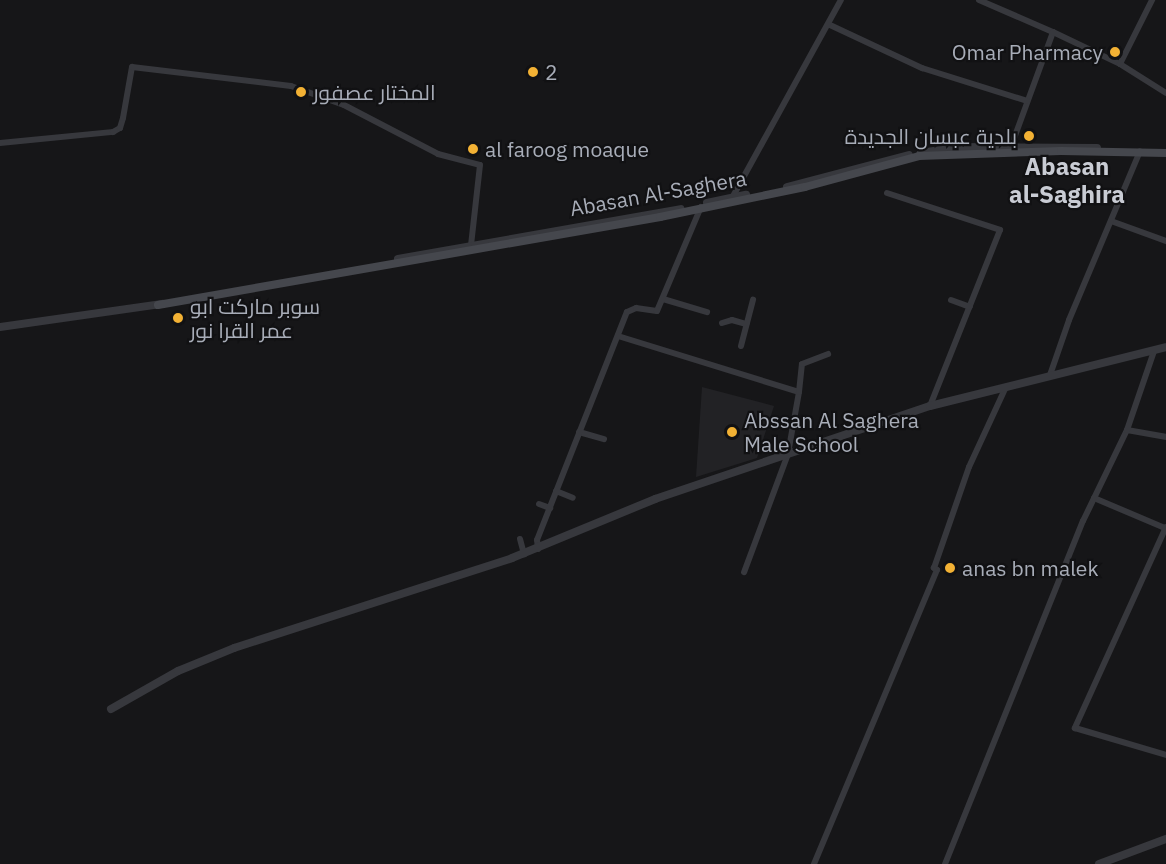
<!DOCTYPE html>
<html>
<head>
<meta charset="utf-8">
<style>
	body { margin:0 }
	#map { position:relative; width:1166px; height:864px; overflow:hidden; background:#161618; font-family:"IBM Plex Sans",Cairo,sans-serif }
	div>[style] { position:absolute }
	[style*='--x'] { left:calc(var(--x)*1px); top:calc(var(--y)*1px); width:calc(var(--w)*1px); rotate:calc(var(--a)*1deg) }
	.built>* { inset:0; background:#222225 }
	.minor>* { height:6px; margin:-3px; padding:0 3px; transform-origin:3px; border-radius:3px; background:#37383d }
	.tertiary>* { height:8px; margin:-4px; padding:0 4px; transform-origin:4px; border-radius:4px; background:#37383d }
	.secondary>* { height:8px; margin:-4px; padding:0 4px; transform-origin:4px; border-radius:4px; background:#45474d }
	.dots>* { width:16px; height:16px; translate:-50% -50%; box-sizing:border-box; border:3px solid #111113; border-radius:50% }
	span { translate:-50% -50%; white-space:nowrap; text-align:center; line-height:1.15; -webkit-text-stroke:4.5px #111113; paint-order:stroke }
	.poi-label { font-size:21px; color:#a8adb8 }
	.right { translate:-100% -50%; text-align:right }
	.left { translate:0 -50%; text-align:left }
	.street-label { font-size:21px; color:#a8adb8 }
	.quarter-label { font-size:24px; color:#c9ccd4; font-weight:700 }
</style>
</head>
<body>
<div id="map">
	<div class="built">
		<div style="clip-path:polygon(702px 387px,774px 406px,757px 458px,696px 477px)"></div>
	</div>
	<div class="minor">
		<div style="--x:979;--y:0;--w:81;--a:23.4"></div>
		<div style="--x:1053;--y:32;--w:122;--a:110.1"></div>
		<div style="--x:830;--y:25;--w:102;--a:25.1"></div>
		<div style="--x:922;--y:68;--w:110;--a:17.4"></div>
		<div style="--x:1053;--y:32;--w:74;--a:25.5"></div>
		<div style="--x:1120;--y:64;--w:54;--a:32.2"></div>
		<div style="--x:1120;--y:64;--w:72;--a:-63.4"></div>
		<div style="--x:0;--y:143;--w:114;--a:-5.6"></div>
		<div style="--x:113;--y:132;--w:8;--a:-30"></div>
		<div style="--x:120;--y:128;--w:10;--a:-73"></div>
		<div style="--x:123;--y:118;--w:52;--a:-80"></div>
		<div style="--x:132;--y:67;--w:160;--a:6.8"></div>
		<div style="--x:291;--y:86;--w:56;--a:19.7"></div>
		<div style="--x:344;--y:105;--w:106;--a:27.5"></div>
		<div style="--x:438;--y:154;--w:43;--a:14.7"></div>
		<div style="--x:480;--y:165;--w:81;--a:96.4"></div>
		<div style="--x:887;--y:193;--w:119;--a:18.1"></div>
		<div style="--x:1000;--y:230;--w:189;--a:111.7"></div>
		<div style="--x:732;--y:198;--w:226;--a:-61.2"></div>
		<div style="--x:1111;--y:221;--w:59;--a:20"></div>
		<div style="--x:663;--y:299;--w:46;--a:16.5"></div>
		<div style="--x:951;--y:300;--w:20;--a:20"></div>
		<div style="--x:722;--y:323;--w:10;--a:-17"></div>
		<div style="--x:732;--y:320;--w:15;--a:16"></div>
		<div style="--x:618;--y:336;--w:189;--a:17.2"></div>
		<div style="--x:799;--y:392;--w:63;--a:100.1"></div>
		<div style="--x:788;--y:454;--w:126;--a:110.4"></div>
		<div style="--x:741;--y:346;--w:48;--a:-75.4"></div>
		<div style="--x:1050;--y:375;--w:58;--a:-70.9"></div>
		<div style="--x:1069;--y:320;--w:183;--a:-67.2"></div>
		<div style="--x:799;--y:392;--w:28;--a:-84"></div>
		<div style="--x:802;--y:364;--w:28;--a:-21"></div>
		<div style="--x:1127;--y:430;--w:40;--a:10"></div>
		<div style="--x:579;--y:432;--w:26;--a:16"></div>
		<div style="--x:556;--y:491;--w:18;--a:22"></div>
		<div style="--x:1094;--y:498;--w:77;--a:22.9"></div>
		<div style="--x:539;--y:504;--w:12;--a:20"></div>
		<div style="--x:1166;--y:527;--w:221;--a:114.4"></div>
		<div style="--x:1075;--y:728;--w:95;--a:16.5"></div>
		<div style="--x:520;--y:539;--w:16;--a:75"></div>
		<div style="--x:538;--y:549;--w:9;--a:-96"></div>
		<div style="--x:537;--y:540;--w:245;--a:-68.5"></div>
		<div style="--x:627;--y:312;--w:10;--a:-24"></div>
		<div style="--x:636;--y:308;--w:21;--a:8"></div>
		<div style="--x:657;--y:311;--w:113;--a:-67.1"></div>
		<div style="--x:814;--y:864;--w:319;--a:-67.3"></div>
		<div style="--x:937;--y:570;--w:4;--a:-146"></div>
		<div style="--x:934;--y:568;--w:107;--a:-70.9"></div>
		<div style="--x:969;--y:467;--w:88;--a:-65.2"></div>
		<div style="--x:945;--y:864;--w:370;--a:-68.1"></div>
		<div style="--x:1083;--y:521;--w:101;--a:-64.2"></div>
		<div style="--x:1127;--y:430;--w:83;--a:-71.1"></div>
	</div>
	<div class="tertiary">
		<div style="--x:921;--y:153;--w:36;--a:-9"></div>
		<div style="--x:957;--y:147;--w:140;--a:0.4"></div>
		<div style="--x:787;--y:187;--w:126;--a:-14.7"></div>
		<div style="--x:707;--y:203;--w:40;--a:-12"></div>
		<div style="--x:398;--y:259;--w:287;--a:-10"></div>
		<div style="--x:0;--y:327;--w:164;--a:-8.1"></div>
		<div style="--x:111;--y:709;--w:77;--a:-29.6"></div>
		<div style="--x:178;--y:671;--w:61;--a:-22.3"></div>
		<div style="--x:234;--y:648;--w:292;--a:-17.9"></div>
		<div style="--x:512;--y:558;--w:155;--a:-22.4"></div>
		<div style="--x:655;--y:499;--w:290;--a:-18.7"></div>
		<div style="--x:930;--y:406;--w:243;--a:-14"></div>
		<div style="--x:1099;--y:864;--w:72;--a:-20.5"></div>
	</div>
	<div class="secondary">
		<div style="--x:158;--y:305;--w:510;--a:-9.94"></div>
		<div style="--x:660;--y:217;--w:148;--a:-11.7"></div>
		<div style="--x:805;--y:187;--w:118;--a:-15.2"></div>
		<div style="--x:919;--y:156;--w:142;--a:-2"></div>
		<div style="--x:1061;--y:151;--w:105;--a:1.1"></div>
	</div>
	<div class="dots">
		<div style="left:1115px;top:52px;background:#f2b134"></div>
		<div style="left:533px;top:72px;background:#f2b134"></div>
		<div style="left:301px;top:92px;background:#f2b134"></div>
		<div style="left:1029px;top:136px;background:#f2b134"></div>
		<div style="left:473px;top:149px;background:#f2b134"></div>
		<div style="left:178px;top:318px;background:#f2b134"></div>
		<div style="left:732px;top:432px;background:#f2b134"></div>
		<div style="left:950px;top:568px;background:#f2b134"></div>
	</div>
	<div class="poi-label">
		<span class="right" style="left:1103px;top:52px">Omar Pharmacy</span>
		<span class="left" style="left:545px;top:72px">2</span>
		<span class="left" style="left:313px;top:92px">المختار عصفور</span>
		<span class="right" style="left:1017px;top:136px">بلدية عبسان الجديدة</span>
		<span class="left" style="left:485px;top:149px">al faroog moaque</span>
		<span class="left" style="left:190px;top:318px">سوبر ماركت ابو<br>عمر القرا نور</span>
		<span class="left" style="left:744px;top:432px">Abssan Al Saghera<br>Male School</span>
		<span class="left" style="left:962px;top:568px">anas bn malek</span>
	</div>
	<div class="street-label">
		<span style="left:658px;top:193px;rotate:-10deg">Abasan Al-Saghera</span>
	</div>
	<div class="quarter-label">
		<span style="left:1067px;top:181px">Abasan<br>al-Saghira</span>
	</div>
</div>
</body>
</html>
